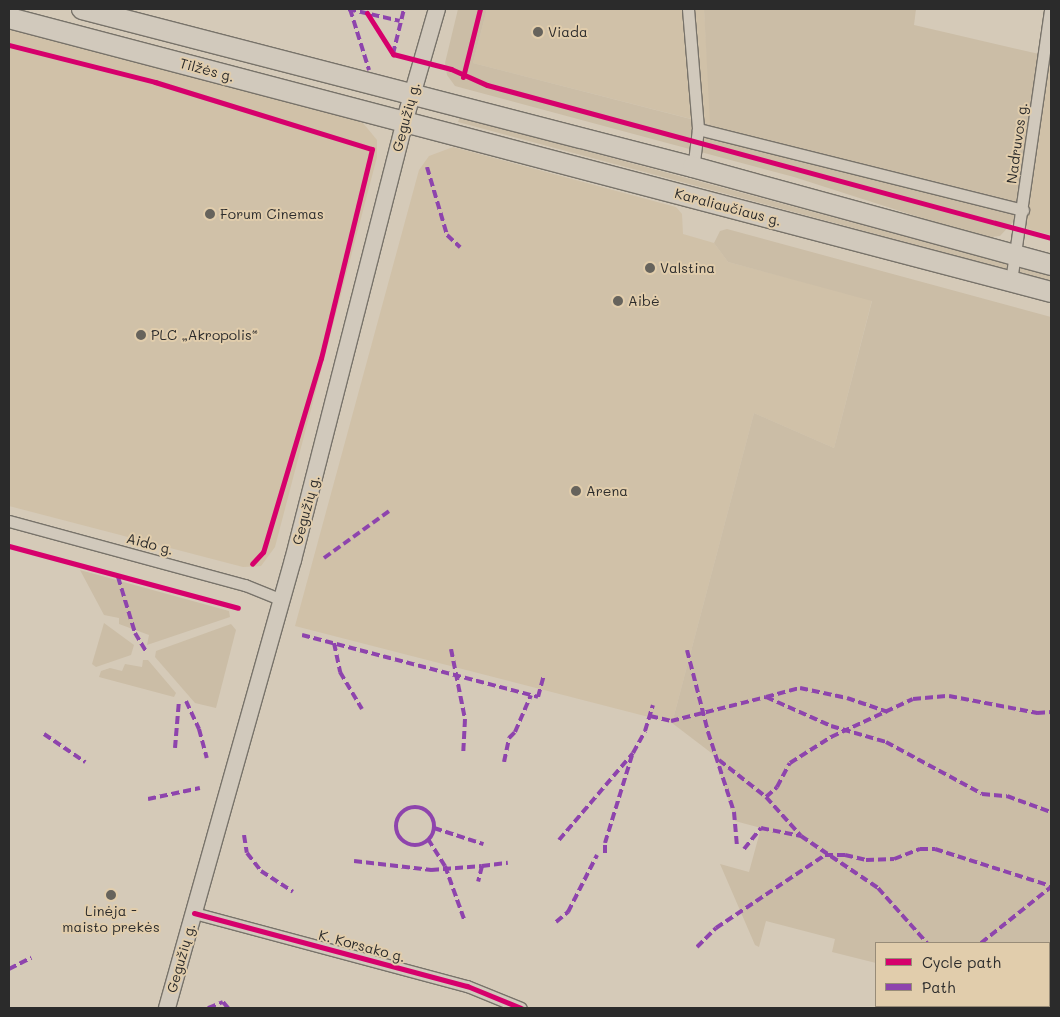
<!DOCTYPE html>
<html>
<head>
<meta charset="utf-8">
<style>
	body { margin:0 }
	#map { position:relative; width:1060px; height:1017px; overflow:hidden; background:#d5cab8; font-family:Mali,sans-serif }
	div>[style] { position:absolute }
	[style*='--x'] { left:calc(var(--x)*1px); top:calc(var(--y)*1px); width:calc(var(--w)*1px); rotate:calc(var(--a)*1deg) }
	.built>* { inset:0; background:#d0c1a8 }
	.green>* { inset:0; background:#cbbda6 }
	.roads { filter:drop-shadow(1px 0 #78736a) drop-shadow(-1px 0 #78736a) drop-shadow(0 1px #78736a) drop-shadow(0 -1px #78736a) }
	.minor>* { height:11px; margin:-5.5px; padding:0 5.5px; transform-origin:5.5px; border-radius:5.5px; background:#d1c9bc }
	.secondary>* { height:16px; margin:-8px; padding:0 8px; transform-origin:8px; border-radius:8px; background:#d1c9bc }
	.trunk>* { height:20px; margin:-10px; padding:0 10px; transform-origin:10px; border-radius:10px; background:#d1c9bc }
	.quiet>* { height:4px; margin-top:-2px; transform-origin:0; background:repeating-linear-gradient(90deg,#8e44ad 0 8px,transparent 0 12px) }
	.quiet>.ring { margin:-2px; padding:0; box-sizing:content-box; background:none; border:4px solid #8e44ad; border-radius:50% }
	.cycleway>* { height:5px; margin:-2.5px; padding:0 2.5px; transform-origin:2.5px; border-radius:2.5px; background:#d6006c }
	.dots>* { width:14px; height:14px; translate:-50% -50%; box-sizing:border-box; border:2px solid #e1cdac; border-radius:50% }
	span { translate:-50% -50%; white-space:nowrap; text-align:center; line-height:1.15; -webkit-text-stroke:4px #e1cdac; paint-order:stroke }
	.poi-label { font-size:14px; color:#2b2b2b }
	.left { translate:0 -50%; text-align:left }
	.street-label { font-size:14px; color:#2b2b2b }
	.frame { position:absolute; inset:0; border:10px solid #2b2b2b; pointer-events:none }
	.legend { position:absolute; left:875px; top:942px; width:175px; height:65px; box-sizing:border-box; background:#e1cdac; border:1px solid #988c78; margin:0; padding:6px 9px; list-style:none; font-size:15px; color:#2b2b2b }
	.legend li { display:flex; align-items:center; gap:10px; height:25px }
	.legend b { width:25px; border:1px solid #988c78 }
</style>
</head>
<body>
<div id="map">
	<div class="built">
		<div style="clip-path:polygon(487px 9px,704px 9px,711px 124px,473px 63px)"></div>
		<div style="clip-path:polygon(1051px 9px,1051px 235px,1021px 227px)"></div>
		<div style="clip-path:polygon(9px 27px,349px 118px,363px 123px,377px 140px,377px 157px,275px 547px,261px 566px,243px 567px,9px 506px)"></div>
		<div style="clip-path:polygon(453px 147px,676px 207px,682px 214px,683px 234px,714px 243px,728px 262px,872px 300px,834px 448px,754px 413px,672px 723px,295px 626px,419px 170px,429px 156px)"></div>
	</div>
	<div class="green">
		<div style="clip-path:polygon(458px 9px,487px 9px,473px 63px,710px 124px,704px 9px,916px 9px,914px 25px,1039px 54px,1014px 221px,1000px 236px,984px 238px,794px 177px,455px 86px,447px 75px,445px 63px)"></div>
		<div style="clip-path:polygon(460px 117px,1051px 276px,1051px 281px,458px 122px)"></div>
		<div style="clip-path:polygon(727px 229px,1051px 317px,1051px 1008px,927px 1008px,1049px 1006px,1049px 943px,876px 943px,876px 963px,832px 952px,835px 939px,766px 921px,759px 947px,755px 945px,720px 864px,749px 872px,761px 828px,735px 821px,714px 755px,672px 723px,754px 413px,834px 448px,872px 301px,728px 262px,714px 243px,720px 231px)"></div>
		<div style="clip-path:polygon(80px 570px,229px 611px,230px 617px,147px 645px,149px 635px,119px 624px,119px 618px,104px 615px)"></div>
		<div style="clip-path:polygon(104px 623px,134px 645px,131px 655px,96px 667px,92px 664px)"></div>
		<div style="clip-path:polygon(231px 624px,236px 630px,216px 708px,195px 703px,155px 657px,156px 651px)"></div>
		<div style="clip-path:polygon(143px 660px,148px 660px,176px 693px,174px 697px,99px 677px,101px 671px,110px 668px,122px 671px,125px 664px,142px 667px)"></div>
	</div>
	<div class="roads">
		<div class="minor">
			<div style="--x:688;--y:9;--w:120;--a:85.2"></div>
			<div style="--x:698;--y:129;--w:38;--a:97"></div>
			<div style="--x:698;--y:129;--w:335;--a:14"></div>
			<div style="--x:1011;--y:281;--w:275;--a:-81.8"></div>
			<div style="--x:9;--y:521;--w:245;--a:15.2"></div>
			<div style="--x:245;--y:585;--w:40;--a:22"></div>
			<div style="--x:194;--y:913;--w:283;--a:15"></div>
			<div style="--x:467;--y:986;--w:58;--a:22.2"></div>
		</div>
		<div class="secondary">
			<div style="--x:167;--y:1008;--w:465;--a:-74.3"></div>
			<div style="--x:293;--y:560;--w:451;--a:-75.7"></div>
			<div style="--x:404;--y:123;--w:119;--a:-73.9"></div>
		</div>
		<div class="trunk">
			<div style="--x:82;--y:9;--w:631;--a:14.5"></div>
			<div style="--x:693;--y:167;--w:371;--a:15.3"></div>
			<div style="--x:9;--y:18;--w:1077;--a:14.73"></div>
		</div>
	</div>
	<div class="quiet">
		<div style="--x:348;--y:9;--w:53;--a:13"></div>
		<div style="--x:350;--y:9;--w:64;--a:72.7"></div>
		<div style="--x:393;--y:54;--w:46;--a:-76.3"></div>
		<div style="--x:427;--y:167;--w:71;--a:73.6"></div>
		<div style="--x:447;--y:235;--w:18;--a:43"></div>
		<div style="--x:324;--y:558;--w:84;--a:-35.8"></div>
		<div style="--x:118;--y:577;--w:59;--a:73.1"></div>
		<div style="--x:135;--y:633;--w:21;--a:59"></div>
		<div style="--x:302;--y:635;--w:244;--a:14.7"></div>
		<div style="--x:538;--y:697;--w:23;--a:-75"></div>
		<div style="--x:334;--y:643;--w:30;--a:78"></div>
		<div style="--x:340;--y:672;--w:43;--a:59.3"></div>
		<div style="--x:451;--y:649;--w:71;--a:78.7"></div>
		<div style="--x:465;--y:719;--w:35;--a:93"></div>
		<div style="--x:687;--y:650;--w:85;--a:75.6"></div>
		<div style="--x:708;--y:732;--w:84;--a:72"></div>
		<div style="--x:734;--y:812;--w:36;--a:85"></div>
		<div style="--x:766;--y:697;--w:35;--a:-15"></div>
		<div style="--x:800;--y:688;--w:48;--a:12"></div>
		<div style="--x:847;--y:698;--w:43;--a:18.9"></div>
		<div style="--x:186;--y:701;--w:31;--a:65"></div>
		<div style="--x:199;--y:729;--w:30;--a:75"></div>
		<div style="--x:650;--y:716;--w:22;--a:13"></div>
		<div style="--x:671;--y:721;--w:98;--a:-14.2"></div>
		<div style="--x:766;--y:697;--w:71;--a:24"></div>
		<div style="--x:831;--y:726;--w:57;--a:16.2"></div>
		<div style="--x:886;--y:742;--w:109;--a:28.4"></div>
		<div style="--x:982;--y:794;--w:25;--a:5"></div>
		<div style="--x:1007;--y:796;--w:47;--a:20"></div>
		<div style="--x:44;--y:734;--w:50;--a:34.3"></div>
		<div style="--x:175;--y:748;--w:48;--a:-85.2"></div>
		<div style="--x:719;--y:760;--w:60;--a:38.2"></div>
		<div style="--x:766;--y:797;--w:52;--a:48.1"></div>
		<div style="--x:504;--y:762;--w:25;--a:-78"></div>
		<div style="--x:509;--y:738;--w:8;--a:-45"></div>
		<div style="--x:515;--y:732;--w:40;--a:-66.6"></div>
		<div style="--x:766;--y:797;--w:15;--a:-42"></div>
		<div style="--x:777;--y:787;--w:27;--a:-62"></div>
		<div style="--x:790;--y:763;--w:49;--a:-32.4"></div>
		<div style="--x:831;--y:737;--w:90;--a:-24.9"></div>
		<div style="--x:913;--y:699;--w:36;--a:-5"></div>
		<div style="--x:949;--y:696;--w:90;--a:10.9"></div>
		<div style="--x:1037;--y:713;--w:14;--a:-4"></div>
		<div style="--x:148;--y:799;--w:53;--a:-11.9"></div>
		<div class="ring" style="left:396px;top:807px;width:34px;height:34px"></div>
		<div style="--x:434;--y:828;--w:52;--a:18.1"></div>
		<div style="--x:244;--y:835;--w:18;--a:81"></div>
		<div style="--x:247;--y:853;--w:23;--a:52"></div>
		<div style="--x:261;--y:871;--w:38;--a:33"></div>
		<div style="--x:428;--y:839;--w:32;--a:58"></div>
		<div style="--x:445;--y:866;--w:59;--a:70.3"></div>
		<div style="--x:559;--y:840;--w:114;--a:-49.6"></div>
		<div style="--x:633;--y:753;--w:25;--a:-61"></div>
		<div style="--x:645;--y:731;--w:27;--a:-73"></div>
		<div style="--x:744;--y:849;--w:27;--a:-51"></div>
		<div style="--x:761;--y:828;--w:41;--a:11.3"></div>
		<div style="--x:801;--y:836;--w:93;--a:34"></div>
		<div style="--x:878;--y:888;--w:74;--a:48.3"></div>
		<div style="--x:605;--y:853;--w:10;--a:-90"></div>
		<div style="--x:605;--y:843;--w:92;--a:-72.9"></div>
		<div style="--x:354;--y:861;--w:78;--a:6.7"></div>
		<div style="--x:431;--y:870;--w:51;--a:-4.5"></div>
		<div style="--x:482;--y:866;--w:16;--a:104"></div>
		<div style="--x:482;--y:866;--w:26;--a:-7"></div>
		<div style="--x:556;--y:922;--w:16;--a:-40"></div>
		<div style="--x:568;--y:912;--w:64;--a:-63"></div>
		<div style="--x:981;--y:943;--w:90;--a:-38.7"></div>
		<div style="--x:697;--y:947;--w:27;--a:-45"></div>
		<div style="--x:716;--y:928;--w:131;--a:-33.8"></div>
		<div style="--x:825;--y:855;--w:20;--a:0"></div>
		<div style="--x:845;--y:855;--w:22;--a:13"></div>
		<div style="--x:866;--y:860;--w:28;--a:-2"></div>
		<div style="--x:894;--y:859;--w:28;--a:-21"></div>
		<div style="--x:920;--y:849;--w:15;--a:0"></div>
		<div style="--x:935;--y:849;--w:122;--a:17.7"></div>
		<div style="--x:9;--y:969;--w:25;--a:-27"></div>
		<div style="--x:208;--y:1008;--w:16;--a:-22"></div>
		<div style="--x:223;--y:1002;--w:8;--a:50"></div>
		<div style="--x:958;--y:1008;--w:82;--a:0"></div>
	</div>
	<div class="cycleway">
		<div style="--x:367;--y:13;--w:49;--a:57.6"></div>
		<div style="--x:393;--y:54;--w:60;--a:14.5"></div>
		<div style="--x:451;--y:69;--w:39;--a:24"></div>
		<div style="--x:487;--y:85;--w:584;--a:15.18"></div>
		<div style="--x:9;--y:45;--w:151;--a:14.2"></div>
		<div style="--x:155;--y:82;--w:227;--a:17.2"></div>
		<div style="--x:372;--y:149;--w:215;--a:103.7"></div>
		<div style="--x:321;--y:358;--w:202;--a:106.6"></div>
		<div style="--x:263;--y:552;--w:16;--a:133"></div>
		<div style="--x:463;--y:77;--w:70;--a:-76"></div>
		<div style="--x:9;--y:546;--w:237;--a:15.1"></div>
		<div style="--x:194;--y:913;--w:283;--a:15"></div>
		<div style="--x:467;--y:986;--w:58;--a:22.2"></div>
	</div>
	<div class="dots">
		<div style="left:538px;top:32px;background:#66635c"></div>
		<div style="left:210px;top:214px;background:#66635c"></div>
		<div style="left:650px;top:268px;background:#66635c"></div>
		<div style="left:618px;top:301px;background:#66635c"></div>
		<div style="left:141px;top:335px;background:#66635c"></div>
		<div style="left:576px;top:491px;background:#66635c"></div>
		<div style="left:111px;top:895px;background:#66635c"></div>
	</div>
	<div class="poi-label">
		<span class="left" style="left:548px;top:32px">Viada</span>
		<span class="left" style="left:220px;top:214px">Forum Cinemas</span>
		<span class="left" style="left:660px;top:268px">Valstina</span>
		<span class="left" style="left:628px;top:301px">Aibė</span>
		<span class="left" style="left:151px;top:335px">PLC „Akropolis“</span>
		<span class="left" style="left:586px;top:491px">Arena</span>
		<span style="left:111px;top:919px">Linėja -<br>maisto prekės</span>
	</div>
	<div class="street-label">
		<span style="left:207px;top:70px;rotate:15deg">Tilžės g.</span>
		<span style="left:406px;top:117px;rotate:-75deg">Gegužių g.</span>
		<span style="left:1017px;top:143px;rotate:-82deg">Nadruvos g.</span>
		<span style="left:728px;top:207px;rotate:15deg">Karaliaučiaus g.</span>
		<span style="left:306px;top:510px;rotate:-75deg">Gegužių g.</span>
		<span style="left:150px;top:544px;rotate:15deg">Aido g.</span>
		<span style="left:362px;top:946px;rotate:15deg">K. Korsako g.</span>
		<span style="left:181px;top:958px;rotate:-74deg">Gegužių g.</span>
	</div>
	<div class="frame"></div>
	<ul class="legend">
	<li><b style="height:6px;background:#d6006c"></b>Cycle path</li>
	<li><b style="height:6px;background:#8e44ad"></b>Path</li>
	</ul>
</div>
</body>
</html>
